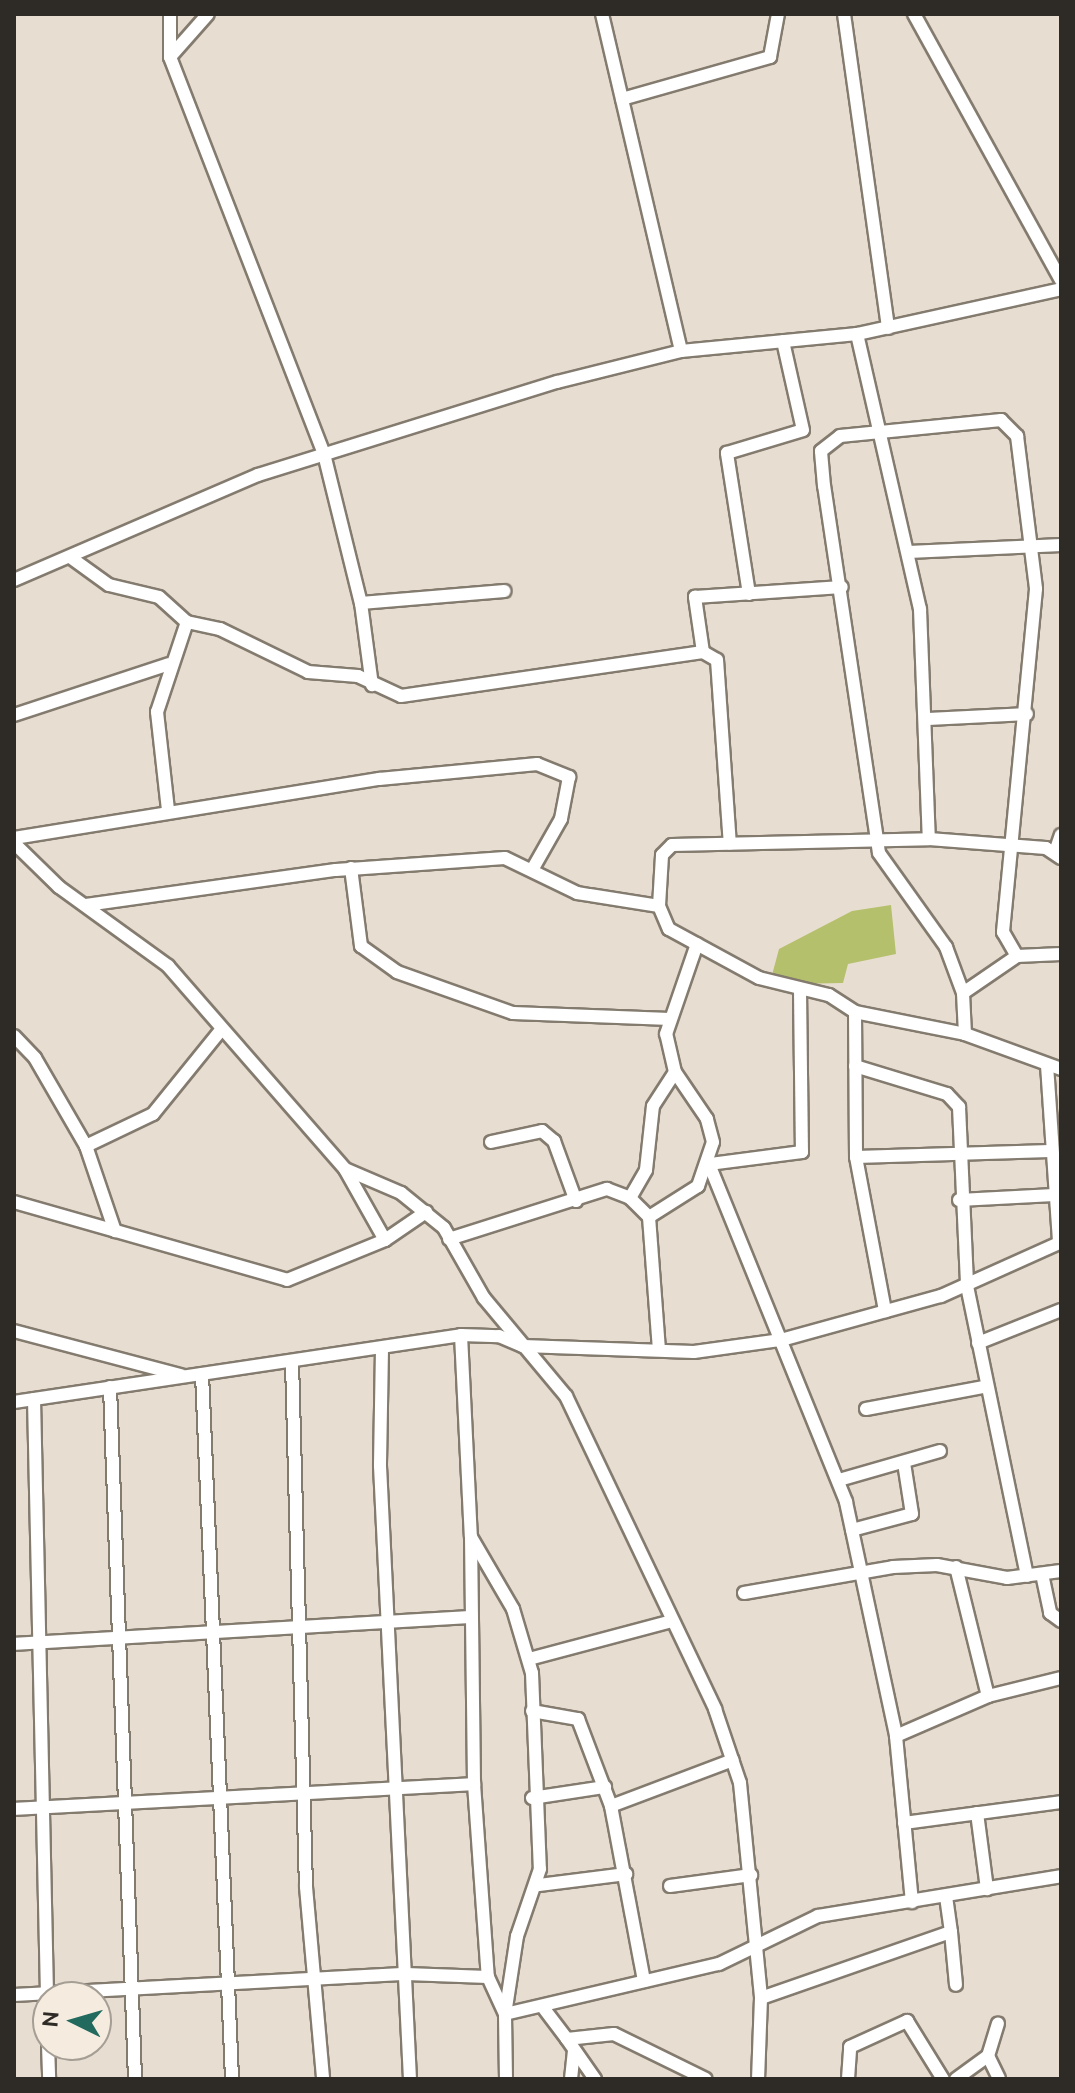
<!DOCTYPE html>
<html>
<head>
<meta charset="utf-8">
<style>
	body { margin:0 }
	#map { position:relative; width:1075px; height:2093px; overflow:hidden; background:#e8ddd1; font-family:Ubuntu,sans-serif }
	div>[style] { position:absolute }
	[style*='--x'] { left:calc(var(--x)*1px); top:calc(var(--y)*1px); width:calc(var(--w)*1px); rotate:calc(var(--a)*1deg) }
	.green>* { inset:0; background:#b5c06c }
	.roads { filter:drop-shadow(2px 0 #847b6f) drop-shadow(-2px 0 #847b6f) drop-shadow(0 2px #847b6f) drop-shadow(0 -2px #847b6f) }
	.street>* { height:12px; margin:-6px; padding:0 6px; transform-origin:6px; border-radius:6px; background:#fff }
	span { translate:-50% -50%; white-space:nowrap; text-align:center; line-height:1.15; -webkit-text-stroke:8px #f5ebde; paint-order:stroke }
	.frame { position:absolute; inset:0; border:16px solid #2e2a25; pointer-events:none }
	.north { position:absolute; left:32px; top:1981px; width:80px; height:80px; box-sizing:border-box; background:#f5ebde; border:2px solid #a59e94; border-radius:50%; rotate:275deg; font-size:22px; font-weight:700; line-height:32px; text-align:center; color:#2e2a25 }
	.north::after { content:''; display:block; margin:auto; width:28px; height:36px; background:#236a5e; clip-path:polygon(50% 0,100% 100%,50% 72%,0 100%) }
</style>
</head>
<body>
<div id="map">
	<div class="green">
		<div style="clip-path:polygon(891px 905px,896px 954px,848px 964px,843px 983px,792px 984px,772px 975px,779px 949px,852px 911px)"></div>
	</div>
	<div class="roads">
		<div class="street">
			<div style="--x:170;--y:14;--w:43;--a:90"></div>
			<div style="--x:170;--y:57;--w:426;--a:68.8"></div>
			<div style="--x:324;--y:454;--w:154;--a:76.1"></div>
			<div style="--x:361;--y:603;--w:83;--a:82.4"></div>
			<div style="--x:602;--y:14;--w:346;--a:76.8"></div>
			<div style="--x:844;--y:14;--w:317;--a:82"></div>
			<div style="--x:914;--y:14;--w:304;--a:61.1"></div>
			<div style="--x:170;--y:57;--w:57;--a:-48.5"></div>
			<div style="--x:622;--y:99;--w:154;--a:-15.8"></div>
			<div style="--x:770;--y:57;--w:44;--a:-79.5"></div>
			<div style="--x:857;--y:334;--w:282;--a:77.1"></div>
			<div style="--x:920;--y:609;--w:230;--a:87.8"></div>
			<div style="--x:909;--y:552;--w:152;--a:-2.6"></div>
			<div style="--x:70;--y:557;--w:48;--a:35.7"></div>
			<div style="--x:109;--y:585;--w:51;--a:13.5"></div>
			<div style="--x:159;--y:597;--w:38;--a:42"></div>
			<div style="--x:187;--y:622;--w:34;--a:12"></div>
			<div style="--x:220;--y:629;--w:98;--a:26"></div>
			<div style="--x:308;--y:672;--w:50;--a:4.6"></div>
			<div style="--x:358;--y:676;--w:47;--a:24.9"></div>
			<div style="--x:401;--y:696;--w:305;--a:-8.3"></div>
			<div style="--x:703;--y:652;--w:56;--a:-98.3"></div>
			<div style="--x:695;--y:597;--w:147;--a:-3.9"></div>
			<div style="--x:14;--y:580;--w:266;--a:-23.3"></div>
			<div style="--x:258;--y:475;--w:313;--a:-17.3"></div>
			<div style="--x:557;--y:382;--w:128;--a:-14"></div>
			<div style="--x:681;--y:351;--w:177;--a:-5.5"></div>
			<div style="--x:857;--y:334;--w:209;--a:-12.4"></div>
			<div style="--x:749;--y:594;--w:143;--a:-98.9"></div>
			<div style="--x:727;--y:453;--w:79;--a:-16.8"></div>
			<div style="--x:803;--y:430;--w:91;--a:-102.7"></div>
			<div style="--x:361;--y:603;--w:144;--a:-4.8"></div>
			<div style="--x:703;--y:652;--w:16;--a:30"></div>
			<div style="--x:717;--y:660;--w:184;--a:86"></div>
			<div style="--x:14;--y:715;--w:163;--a:-18.2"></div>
			<div style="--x:929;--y:719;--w:98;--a:-2.9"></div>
			<div style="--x:168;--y:810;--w:99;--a:-96.4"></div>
			<div style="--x:157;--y:712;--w:95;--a:-71.6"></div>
			<div style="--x:14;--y:838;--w:370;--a:-9.2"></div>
			<div style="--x:379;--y:779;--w:159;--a:-5.4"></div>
			<div style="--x:537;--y:764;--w:35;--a:22"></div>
			<div style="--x:569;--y:777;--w:43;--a:100.8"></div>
			<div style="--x:561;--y:819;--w:59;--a:119.6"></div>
			<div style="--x:14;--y:843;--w:63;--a:44.4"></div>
			<div style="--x:59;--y:887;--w:135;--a:35.9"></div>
			<div style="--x:168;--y:966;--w:269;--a:48.9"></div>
			<div style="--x:345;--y:1169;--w:61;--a:23.2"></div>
			<div style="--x:401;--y:1193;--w:55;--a:39.1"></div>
			<div style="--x:444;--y:1228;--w:81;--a:60.3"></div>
			<div style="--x:484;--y:1298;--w:128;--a:50.1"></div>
			<div style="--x:566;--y:1396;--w:347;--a:64.5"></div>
			<div style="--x:715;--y:1709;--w:78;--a:71.3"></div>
			<div style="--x:740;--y:1783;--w:216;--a:84.4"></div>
			<div style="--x:761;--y:1998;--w:81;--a:92.1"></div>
			<div style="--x:1055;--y:852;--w:18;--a:-71"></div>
			<div style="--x:351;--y:868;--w:79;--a:82.7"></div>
			<div style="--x:361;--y:946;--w:44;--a:35.8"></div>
			<div style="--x:397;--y:972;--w:123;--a:19.5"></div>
			<div style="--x:513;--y:1013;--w:157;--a:2.2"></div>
			<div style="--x:86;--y:905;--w:252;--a:-8"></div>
			<div style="--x:336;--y:870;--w:169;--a:-4.1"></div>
			<div style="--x:505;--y:858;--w:80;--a:25.9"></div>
			<div style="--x:577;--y:893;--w:83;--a:9"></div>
			<div style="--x:659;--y:906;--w:25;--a:67"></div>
			<div style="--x:669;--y:929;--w:102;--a:28.6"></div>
			<div style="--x:759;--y:978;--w:72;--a:13.7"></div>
			<div style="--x:829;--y:995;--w:31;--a:33"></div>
			<div style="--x:855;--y:1012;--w:112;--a:11.3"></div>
			<div style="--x:965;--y:1034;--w:102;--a:20"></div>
			<div style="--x:659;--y:906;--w:51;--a:-86.6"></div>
			<div style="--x:662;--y:855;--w:14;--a:-45"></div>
			<div style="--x:672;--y:845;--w:257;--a:-1.3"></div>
			<div style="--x:929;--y:839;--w:117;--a:4.4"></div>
			<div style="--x:1046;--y:848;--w:18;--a:34"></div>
			<div style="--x:800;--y:991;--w:161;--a:89.3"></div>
			<div style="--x:802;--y:1152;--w:94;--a:172.6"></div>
			<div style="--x:709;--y:1164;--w:365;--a:67.9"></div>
			<div style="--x:846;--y:1502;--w:239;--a:77.9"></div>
			<div style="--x:896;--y:1736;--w:167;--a:84.5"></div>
			<div style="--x:963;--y:993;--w:65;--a:-34.4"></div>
			<div style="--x:1017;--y:956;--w:44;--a:-2.6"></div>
			<div style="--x:855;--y:1012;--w:145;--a:89.6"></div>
			<div style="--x:856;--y:1157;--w:157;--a:79.3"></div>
			<div style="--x:965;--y:1034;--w:41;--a:-92.8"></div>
			<div style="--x:963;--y:993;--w:49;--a:-110.3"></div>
			<div style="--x:946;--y:947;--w:115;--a:-125.5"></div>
			<div style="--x:879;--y:853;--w:371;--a:-98.5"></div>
			<div style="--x:824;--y:486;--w:35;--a:-95"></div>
			<div style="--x:821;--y:451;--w:24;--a:-38"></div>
			<div style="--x:840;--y:436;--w:162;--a:-5.7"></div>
			<div style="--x:1001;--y:420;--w:23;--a:45"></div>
			<div style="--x:1017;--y:436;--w:154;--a:82.9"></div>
			<div style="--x:1036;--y:589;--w:345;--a:95.5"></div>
			<div style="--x:1003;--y:932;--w:28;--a:60"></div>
			<div style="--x:14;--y:1036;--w:30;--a:46"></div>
			<div style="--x:35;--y:1058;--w:102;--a:59.9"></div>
			<div style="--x:86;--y:1146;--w:90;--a:71.2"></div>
			<div style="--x:1047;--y:1065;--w:177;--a:86.1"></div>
			<div style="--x:855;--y:1066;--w:96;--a:16.9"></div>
			<div style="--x:947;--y:1094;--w:18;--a:47"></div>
			<div style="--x:959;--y:1107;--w:179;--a:87.4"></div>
			<div style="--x:967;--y:1286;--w:296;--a:78.3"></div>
			<div style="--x:491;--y:1142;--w:52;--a:-12.2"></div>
			<div style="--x:542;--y:1131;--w:16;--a:40"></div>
			<div style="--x:554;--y:1141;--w:64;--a:69.9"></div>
			<div style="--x:86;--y:1146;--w:74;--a:-25.5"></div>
			<div style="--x:153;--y:1114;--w:108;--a:-51"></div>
			<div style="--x:856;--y:1157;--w:194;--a:-1.8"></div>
			<div style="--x:630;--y:1198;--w:32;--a:-60"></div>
			<div style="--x:646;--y:1170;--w:64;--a:-83.8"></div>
			<div style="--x:653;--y:1106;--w:40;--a:-57.1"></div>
			<div style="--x:959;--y:1200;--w:95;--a:-3"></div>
			<div style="--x:14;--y:1202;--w:284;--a:15.9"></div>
			<div style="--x:287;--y:1280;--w:106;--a:-22.2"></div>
			<div style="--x:385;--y:1240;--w:81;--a:-119.4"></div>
			<div style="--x:649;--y:1217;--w:58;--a:-32.3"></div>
			<div style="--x:698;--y:1186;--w:46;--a:-71.2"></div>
			<div style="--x:713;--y:1142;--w:24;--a:-105"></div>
			<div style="--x:707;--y:1119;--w:57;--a:-124.2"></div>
			<div style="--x:675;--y:1072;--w:39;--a:-103"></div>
			<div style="--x:666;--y:1034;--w:95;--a:-71"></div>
			<div style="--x:449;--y:1239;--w:166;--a:-17.6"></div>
			<div style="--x:607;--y:1189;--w:25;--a:21"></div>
			<div style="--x:630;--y:1198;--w:27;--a:45"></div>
			<div style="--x:649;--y:1217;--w:133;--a:85.7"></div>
			<div style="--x:385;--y:1240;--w:50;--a:-34.3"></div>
			<div style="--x:14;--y:1331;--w:173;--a:14.8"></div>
			<div style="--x:461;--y:1335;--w:202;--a:87.2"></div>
			<div style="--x:471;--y:1537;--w:83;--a:59.7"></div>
			<div style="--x:513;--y:1609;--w:67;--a:73.5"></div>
			<div style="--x:532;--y:1673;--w:196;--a:87.7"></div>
			<div style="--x:540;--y:1869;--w:71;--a:108.9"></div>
			<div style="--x:517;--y:1936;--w:79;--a:98.7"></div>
			<div style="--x:978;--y:1343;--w:89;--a:-21.7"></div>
			<div style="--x:382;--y:1349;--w:117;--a:91"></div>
			<div style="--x:380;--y:1466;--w:614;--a:87.2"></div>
			<div style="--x:292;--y:1361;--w:526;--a:88.48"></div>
			<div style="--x:306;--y:1887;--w:193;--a:84.9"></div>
			<div style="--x:202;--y:1374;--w:706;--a:87.56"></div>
			<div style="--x:110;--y:1387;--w:692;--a:87.93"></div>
			<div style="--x:34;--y:1399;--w:641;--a:88.75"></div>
			<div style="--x:14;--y:1402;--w:452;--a:-8.5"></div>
			<div style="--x:461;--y:1335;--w:38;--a:2"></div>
			<div style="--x:499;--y:1336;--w:26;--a:23"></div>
			<div style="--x:523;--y:1346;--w:171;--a:2"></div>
			<div style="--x:694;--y:1352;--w:88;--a:-7.9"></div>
			<div style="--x:781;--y:1340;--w:166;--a:-15.4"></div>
			<div style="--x:941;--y:1296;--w:132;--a:-24.2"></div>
			<div style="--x:866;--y:1409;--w:120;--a:-10.6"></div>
			<div style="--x:839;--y:1480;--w:105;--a:-16"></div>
			<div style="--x:852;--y:1530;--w:62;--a:-14.9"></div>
			<div style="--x:912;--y:1514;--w:52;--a:-98.9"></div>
			<div style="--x:471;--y:1537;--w:247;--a:89.3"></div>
			<div style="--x:474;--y:1784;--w:194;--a:85.9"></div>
			<div style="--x:488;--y:1977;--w:41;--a:65.3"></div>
			<div style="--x:956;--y:1567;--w:133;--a:76.1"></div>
			<div style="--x:1042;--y:1574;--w:40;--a:78"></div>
			<div style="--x:1050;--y:1613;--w:14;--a:36"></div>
			<div style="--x:744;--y:1593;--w:151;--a:-9.9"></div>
			<div style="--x:893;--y:1567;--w:44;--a:-2.6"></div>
			<div style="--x:937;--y:1565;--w:71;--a:10.5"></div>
			<div style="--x:1007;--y:1578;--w:54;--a:-7.4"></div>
			<div style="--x:14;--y:1644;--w:455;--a:-3.4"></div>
			<div style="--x:529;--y:1659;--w:148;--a:-14.9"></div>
			<div style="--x:532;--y:1711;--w:47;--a:9.9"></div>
			<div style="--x:578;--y:1719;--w:93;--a:69.2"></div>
			<div style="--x:611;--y:1806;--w:178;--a:79.3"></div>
			<div style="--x:896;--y:1736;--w:100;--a:-23.5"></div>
			<div style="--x:988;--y:1696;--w:75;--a:-13.9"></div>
			<div style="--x:532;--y:1798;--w:74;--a:-8.6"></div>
			<div style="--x:611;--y:1806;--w:130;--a:-20.7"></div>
			<div style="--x:14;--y:1809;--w:461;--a:-3.1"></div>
			<div style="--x:977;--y:1813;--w:77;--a:82.5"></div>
			<div style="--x:904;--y:1823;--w:158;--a:-7.6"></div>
			<div style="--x:539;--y:1885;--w:88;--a:-7.2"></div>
			<div style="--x:670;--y:1886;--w:82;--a:-7.7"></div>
			<div style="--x:951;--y:1932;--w:53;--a:84.6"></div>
			<div style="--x:14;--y:1995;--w:393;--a:-3.1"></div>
			<div style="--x:406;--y:1974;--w:82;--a:2.1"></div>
			<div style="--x:761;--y:1998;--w:201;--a:-19.2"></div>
			<div style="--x:951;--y:1932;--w:35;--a:-98"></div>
			<div style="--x:542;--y:2006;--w:41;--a:52.9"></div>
			<div style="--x:567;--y:2039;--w:47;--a:-6.1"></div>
			<div style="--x:614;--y:2034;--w:102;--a:26.1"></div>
			<div style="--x:567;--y:2039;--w:49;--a:55"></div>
			<div style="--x:48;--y:2045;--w:34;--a:88"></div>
			<div style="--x:988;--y:2056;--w:34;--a:-73"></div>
			<div style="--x:506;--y:2079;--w:65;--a:-90.9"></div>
			<div style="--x:505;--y:2014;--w:220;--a:-13.2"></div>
			<div style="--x:719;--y:1964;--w:110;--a:-25.9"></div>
			<div style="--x:818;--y:1916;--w:246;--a:-9.3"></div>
			<div style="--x:571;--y:2079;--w:28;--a:-84"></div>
			<div style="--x:848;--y:2079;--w:32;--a:-86"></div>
			<div style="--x:850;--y:2047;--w:63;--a:-24.5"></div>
			<div style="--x:907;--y:2021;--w:68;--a:58.2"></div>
			<div style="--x:956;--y:2079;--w:39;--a:-36"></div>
			<div style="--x:988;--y:2056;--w:25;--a:64"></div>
		</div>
	</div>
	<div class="frame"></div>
	<div class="north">N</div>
</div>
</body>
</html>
